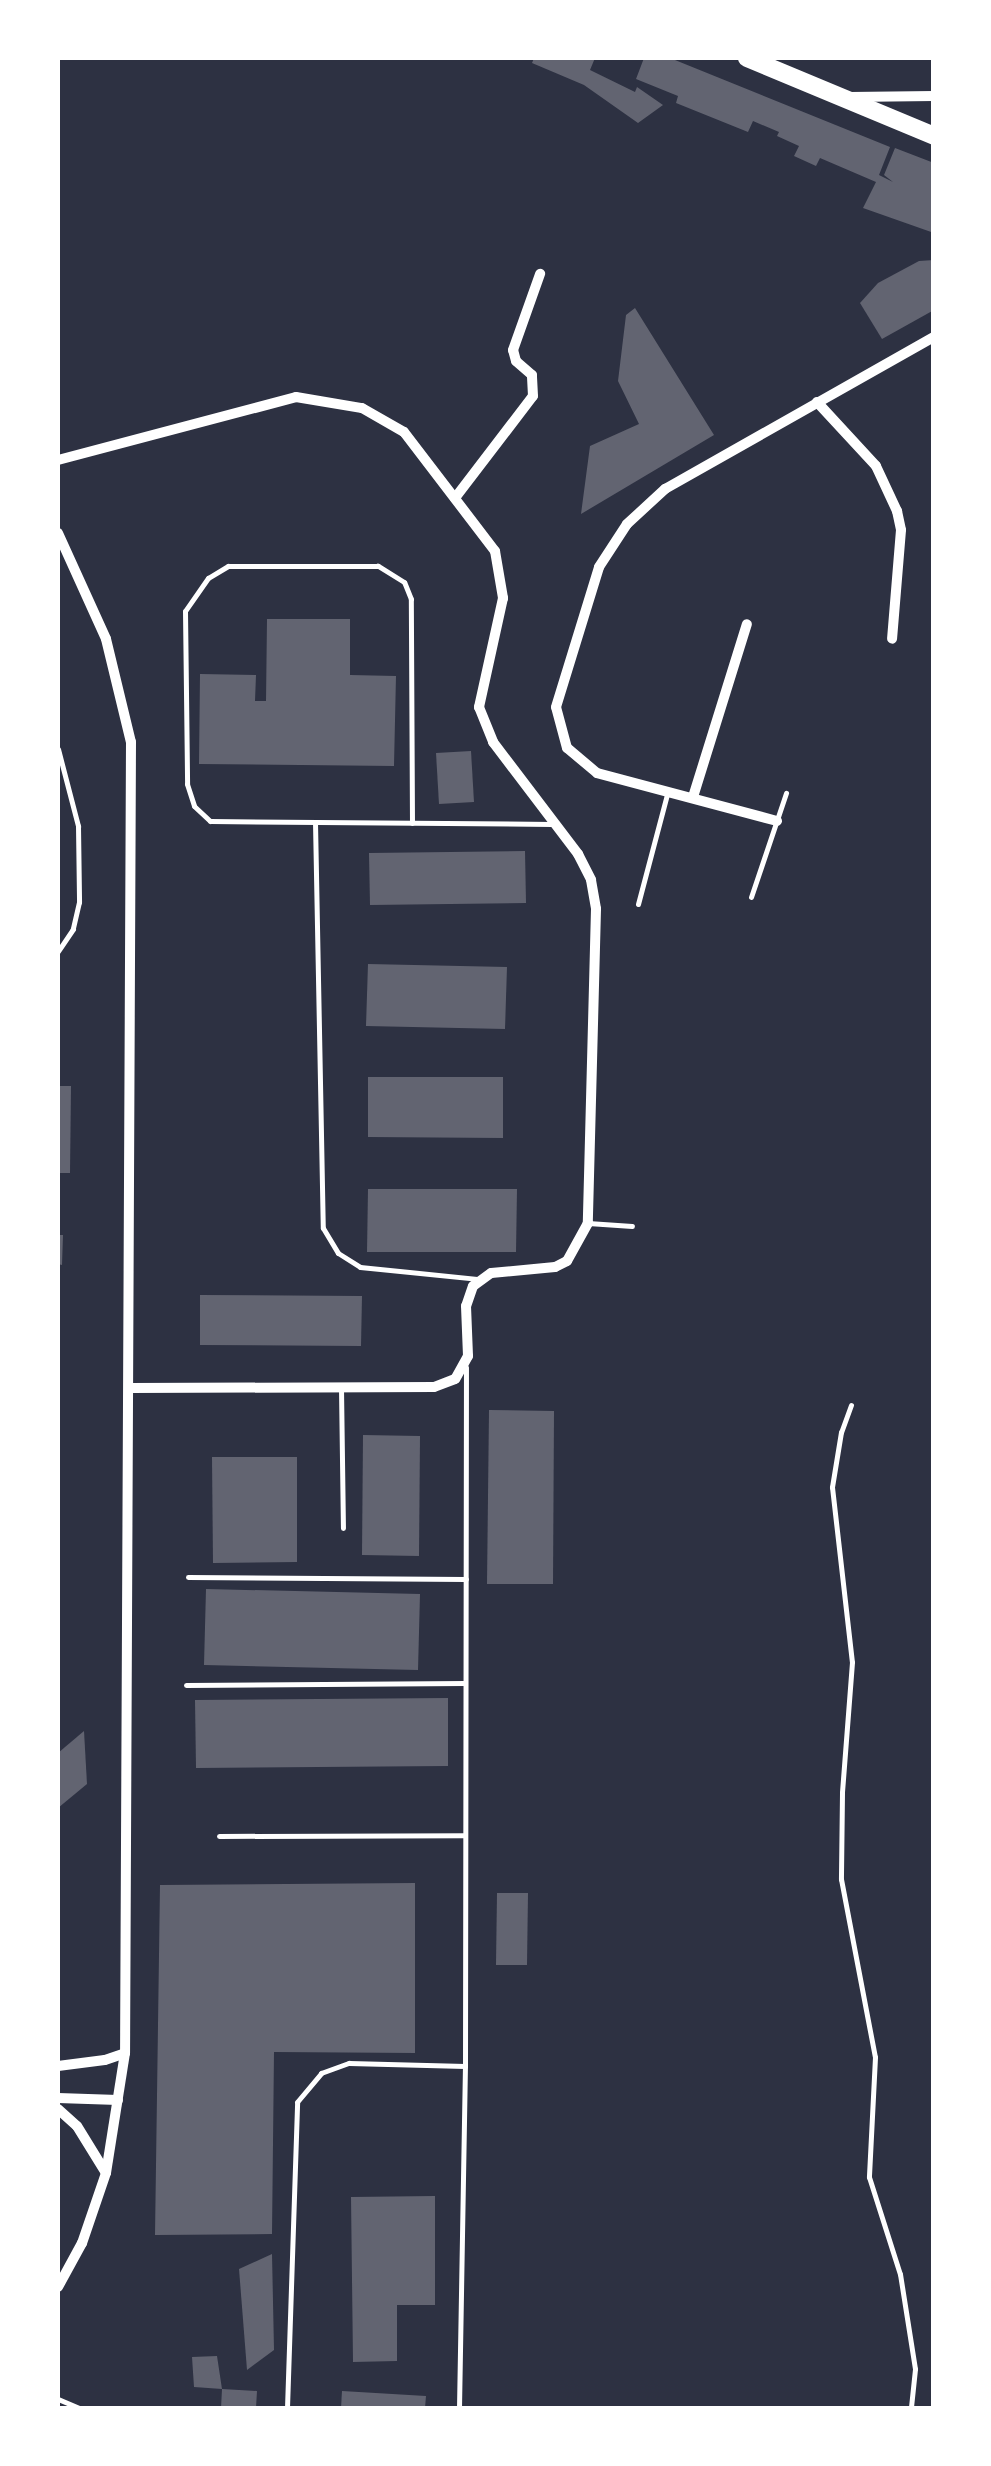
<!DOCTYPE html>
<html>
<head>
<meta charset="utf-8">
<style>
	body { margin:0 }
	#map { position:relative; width:991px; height:2466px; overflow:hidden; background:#2d3142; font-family:Spectral,serif }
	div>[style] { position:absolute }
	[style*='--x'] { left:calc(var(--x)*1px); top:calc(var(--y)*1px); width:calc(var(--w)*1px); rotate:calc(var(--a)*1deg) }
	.building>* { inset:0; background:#626471 }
	.path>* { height:5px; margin:-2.5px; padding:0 2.5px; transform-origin:2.5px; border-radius:2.5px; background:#fff }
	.service>* { height:5px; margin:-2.5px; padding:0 2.5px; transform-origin:2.5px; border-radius:2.5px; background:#fff }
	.minor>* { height:10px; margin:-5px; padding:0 5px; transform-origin:5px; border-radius:5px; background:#fff }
	.trunk>* { height:18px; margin:-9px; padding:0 9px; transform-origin:9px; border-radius:9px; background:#fff }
	span { translate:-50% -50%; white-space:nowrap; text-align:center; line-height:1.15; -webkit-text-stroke:8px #fff; paint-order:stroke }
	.frame { position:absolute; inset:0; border:60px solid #fff; pointer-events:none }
</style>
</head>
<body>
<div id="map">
	<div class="building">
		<div style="clip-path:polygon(534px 58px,595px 58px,590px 70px,635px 92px,637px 87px,663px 105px,638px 123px,584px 85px,532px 63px)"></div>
		<div style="clip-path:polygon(644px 58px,670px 58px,890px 147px,879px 175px,893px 182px,884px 175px,895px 148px,934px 163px,934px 233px,863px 208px,876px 182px,820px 158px,816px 166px,794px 156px,799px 146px,777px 136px,779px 132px,753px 121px,748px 132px,676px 103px,678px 96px,636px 79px)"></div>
		<div style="clip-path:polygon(934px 260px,934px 310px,882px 339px,860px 303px,878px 283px,919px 261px)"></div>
		<div style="clip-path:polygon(635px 308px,714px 435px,581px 514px,590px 446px,639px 424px,618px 381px,626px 315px)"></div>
		<div style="clip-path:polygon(267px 619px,350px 619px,350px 675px,396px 676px,394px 766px,199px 764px,200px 674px,256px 675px,255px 701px,266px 701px)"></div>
		<div style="clip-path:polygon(471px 751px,474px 802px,439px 804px,436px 753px)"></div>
		<div style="clip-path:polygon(525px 851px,526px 903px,370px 905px,369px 853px)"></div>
		<div style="clip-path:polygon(368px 964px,507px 967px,505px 1029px,366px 1026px)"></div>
		<div style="clip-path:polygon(368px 1077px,503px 1077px,503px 1138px,368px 1137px)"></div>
		<div style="clip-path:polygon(58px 1086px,71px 1086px,70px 1173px,58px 1173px)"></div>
		<div style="clip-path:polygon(368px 1189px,517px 1189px,516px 1252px,367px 1252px)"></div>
		<div style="clip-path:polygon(58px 1235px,63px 1235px,62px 1265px,58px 1264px)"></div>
		<div style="clip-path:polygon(200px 1295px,362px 1296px,361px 1346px,200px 1345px)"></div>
		<div style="clip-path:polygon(489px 1410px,554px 1411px,553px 1584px,487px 1584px)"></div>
		<div style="clip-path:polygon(363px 1435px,420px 1436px,419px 1556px,362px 1555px)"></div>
		<div style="clip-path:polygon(212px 1457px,297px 1457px,297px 1562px,213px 1563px)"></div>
		<div style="clip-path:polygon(206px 1589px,420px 1594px,418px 1670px,204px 1665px)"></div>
		<div style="clip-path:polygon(448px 1698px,448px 1766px,196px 1768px,195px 1700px)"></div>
		<div style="clip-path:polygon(84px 1731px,87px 1784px,58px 1808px,58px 1753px)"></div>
		<div style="clip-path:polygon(415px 1883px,415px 2053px,274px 2052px,272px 2234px,155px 2235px,160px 1885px)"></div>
		<div style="clip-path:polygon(497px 1893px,528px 1893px,527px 1965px,496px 1965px)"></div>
		<div style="clip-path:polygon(435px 2196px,435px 2305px,397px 2305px,397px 2361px,353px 2362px,351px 2197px)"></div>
		<div style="clip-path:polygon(272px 2254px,274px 2350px,247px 2370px,239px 2269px)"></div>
		<div style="clip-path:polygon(217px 2356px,222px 2389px,257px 2391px,256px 2408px,221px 2408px,222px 2389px,194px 2387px,192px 2357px)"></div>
		<div style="clip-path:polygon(342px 2391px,426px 2396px,425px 2408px,341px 2408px)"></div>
	</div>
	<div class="path">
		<div style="--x:851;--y:1405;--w:29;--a:110"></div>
		<div style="--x:841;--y:1432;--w:56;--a:99.3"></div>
		<div style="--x:832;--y:1487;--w:176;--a:83.5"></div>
		<div style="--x:852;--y:1662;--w:131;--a:94.4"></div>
		<div style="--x:842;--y:1793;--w:86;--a:90.7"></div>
		<div style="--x:841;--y:1879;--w:181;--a:79.2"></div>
		<div style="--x:875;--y:2057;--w:120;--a:92.9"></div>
		<div style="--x:869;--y:2177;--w:102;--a:72.3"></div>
		<div style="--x:900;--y:2274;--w:96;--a:81"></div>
		<div style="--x:915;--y:2369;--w:39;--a:96"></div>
	</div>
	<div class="service">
		<div style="--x:58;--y:749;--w:80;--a:75.4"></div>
		<div style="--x:78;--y:826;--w:76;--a:89.2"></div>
		<div style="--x:79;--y:902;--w:28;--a:103"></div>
		<div style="--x:73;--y:929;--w:27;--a:124"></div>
		<div style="--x:315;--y:822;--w:406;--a:88.9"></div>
		<div style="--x:323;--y:1228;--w:29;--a:59"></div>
		<div style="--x:338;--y:1253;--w:26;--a:32"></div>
		<div style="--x:360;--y:1267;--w:120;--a:5.8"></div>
		<div style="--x:412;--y:823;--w:224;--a:-90.3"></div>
		<div style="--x:411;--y:599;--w:18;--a:-112"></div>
		<div style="--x:404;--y:582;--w:31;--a:-148"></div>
		<div style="--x:378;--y:566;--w:150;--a:180"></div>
		<div style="--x:228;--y:566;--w:23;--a:149"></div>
		<div style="--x:208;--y:578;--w:40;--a:124.9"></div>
		<div style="--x:185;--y:611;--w:173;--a:89.3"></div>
		<div style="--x:187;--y:784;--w:23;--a:72"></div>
		<div style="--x:194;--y:806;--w:22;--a:43"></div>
		<div style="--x:210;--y:821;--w:342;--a:0.5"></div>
		<div style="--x:751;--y:897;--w:110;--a:-71.4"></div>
		<div style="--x:638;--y:904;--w:114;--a:-75.2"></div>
		<div style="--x:588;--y:1223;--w:44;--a:3.9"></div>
		<div style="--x:341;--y:1388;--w:140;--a:89.2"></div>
		<div style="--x:188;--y:1577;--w:278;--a:0.4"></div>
		<div style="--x:186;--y:1685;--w:279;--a:-0.4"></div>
		<div style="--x:219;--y:1836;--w:246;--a:-0.2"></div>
		<div style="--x:58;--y:2399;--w:23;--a:23"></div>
		<div style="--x:287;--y:2408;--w:306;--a:-88.1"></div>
		<div style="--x:297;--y:2102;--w:38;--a:-50"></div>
		<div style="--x:321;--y:2073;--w:30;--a:-20"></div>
		<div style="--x:349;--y:2063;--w:116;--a:1.5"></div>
		<div style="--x:459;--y:2408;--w:342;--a:-89"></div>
		<div style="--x:465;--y:2066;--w:699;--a:-89.92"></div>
	</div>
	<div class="minor">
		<div style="--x:850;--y:97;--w:84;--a:-0.7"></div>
		<div style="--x:817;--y:402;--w:87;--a:47.3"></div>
		<div style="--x:876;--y:466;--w:50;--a:65"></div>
		<div style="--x:897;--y:511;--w:19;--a:78"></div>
		<div style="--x:901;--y:530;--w:109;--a:94.7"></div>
		<div style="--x:58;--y:460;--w:246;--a:-14.8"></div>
		<div style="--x:296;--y:397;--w:67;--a:9.5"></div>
		<div style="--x:362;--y:408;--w:48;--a:29.7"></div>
		<div style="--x:404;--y:432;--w:150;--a:52.6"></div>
		<div style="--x:495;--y:551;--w:48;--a:80.3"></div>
		<div style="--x:503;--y:598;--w:112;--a:102.4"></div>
		<div style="--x:479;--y:707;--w:38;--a:68"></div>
		<div style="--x:493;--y:742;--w:141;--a:52.8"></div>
		<div style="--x:578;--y:854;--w:29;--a:63"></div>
		<div style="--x:591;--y:880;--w:29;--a:80"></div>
		<div style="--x:596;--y:909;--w:314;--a:91.5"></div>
		<div style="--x:588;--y:1223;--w:43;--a:118.9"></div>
		<div style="--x:567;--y:1261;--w:13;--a:153"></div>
		<div style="--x:555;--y:1267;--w:64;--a:174.6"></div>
		<div style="--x:491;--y:1273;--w:22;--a:144"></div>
		<div style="--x:473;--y:1286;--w:21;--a:109"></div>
		<div style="--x:466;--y:1306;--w:50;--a:87.7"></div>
		<div style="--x:468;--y:1356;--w:26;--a:119"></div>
		<div style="--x:455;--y:1379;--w:22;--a:159"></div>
		<div style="--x:434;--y:1387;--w:304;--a:179.8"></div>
		<div style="--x:455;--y:498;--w:128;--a:-52.6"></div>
		<div style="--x:533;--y:396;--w:21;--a:-93"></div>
		<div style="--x:532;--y:375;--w:21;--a:-139"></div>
		<div style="--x:516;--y:361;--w:11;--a:-105"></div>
		<div style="--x:513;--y:350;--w:81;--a:-70.4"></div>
		<div style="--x:58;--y:533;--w:116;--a:65.6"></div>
		<div style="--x:106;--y:639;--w:106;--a:76.4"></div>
		<div style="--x:131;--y:742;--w:1311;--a:90.26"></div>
		<div style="--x:125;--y:2053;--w:121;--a:99"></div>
		<div style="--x:106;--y:2173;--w:74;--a:108.9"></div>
		<div style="--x:82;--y:2243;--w:50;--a:118.6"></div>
		<div style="--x:693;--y:797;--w:181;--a:-72.7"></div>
		<div style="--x:777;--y:821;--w:186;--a:-165.1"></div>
		<div style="--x:597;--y:773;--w:39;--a:-140"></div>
		<div style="--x:567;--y:748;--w:42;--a:-105"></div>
		<div style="--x:556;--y:707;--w:146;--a:-72.9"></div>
		<div style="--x:599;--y:567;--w:51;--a:-56.9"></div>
		<div style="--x:627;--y:524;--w:52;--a:-42.6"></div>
		<div style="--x:665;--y:489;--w:309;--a:-29.5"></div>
		<div style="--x:58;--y:2066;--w:47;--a:-7.3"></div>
		<div style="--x:105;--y:2060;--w:21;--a:-19"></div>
		<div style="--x:58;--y:2098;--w:60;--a:1.9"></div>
		<div style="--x:58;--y:2109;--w:25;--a:42"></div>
		<div style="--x:77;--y:2126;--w:55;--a:58.3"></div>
	</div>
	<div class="trunk">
		<div style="--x:747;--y:58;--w:203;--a:22.6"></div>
	</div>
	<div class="frame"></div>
</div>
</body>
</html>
